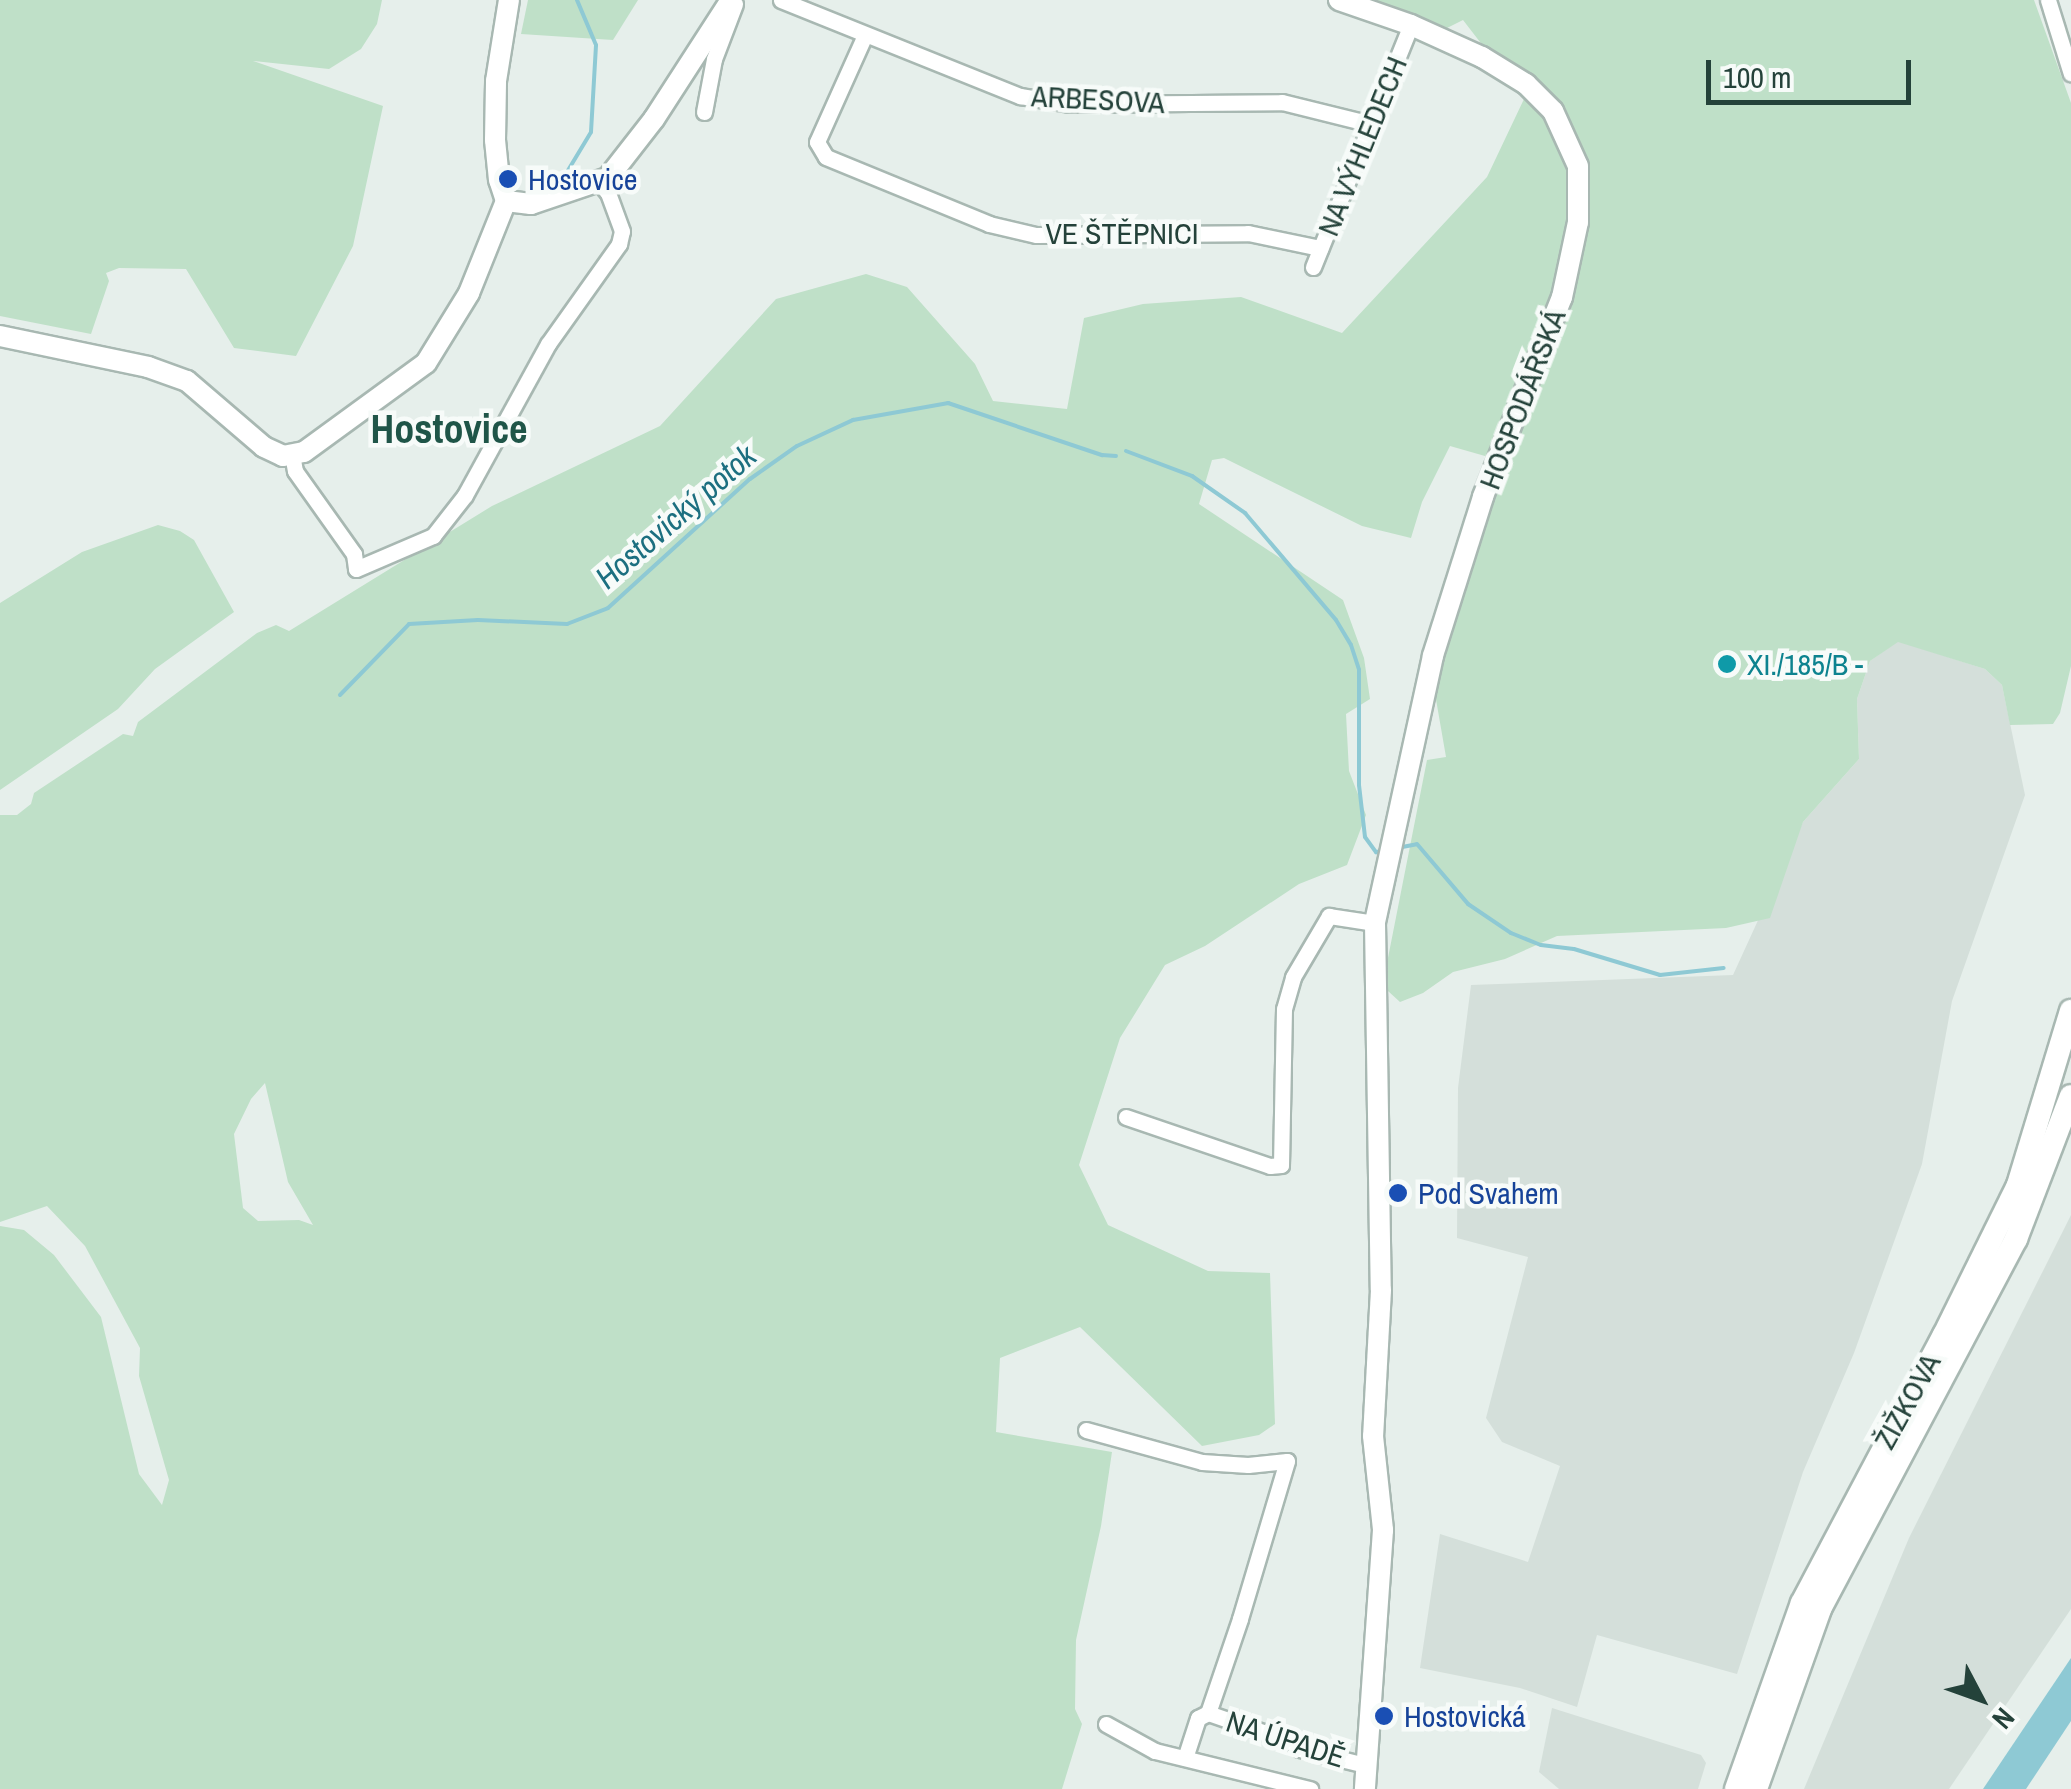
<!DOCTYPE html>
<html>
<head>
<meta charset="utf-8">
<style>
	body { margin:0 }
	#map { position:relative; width:2071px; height:1789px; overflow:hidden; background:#e6efeb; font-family:"Archivo Narrow",sans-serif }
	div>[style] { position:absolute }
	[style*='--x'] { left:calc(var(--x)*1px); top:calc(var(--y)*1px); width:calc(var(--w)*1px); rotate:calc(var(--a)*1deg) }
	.built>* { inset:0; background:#d4dfda }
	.green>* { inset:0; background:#bfe0c8 }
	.water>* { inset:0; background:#8ec9d4 }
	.stream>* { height:4px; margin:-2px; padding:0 2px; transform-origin:2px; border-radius:2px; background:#8ec9d4 }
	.roads { filter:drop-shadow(2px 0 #a8b8b2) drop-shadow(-2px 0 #a8b8b2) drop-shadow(0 2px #a8b8b2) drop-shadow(0 -2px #a8b8b2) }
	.minor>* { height:15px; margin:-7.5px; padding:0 7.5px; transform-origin:7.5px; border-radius:7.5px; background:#fff }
	.tertiary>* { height:20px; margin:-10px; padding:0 10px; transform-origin:10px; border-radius:10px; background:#fff }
	.secondary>* { height:22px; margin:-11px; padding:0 11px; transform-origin:11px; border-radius:11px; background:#fff }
	.dots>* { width:28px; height:28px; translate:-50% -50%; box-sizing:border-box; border:5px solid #f7fbf9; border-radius:50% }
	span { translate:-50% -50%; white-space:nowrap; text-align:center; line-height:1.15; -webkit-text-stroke:9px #f7fbf9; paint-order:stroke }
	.street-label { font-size:30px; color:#24423a }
	.transit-label { font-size:30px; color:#164399 }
	.left { translate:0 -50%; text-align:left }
	.culture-label { font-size:30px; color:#0d838f }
	.water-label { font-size:32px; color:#1c6f80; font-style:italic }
	.district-label { font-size:40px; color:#1f5548; font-weight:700 }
	.north { position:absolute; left:1931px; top:1649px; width:100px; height:100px; -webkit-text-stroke:8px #f7fbf9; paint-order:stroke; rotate:131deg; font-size:28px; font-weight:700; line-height:40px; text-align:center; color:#24423a }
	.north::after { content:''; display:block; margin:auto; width:35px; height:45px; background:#24423a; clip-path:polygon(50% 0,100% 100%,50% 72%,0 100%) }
	.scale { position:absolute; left:1706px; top:60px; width:205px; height:45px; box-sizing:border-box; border:5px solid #24423a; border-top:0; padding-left:12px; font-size:30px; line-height:35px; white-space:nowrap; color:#24423a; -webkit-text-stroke:8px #f7fbf9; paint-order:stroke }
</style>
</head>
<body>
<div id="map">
	<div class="built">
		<div style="clip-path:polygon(1898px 641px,1985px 669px,2002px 685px,2025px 795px,1952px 1001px,1922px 1164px,1854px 1353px,1803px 1472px,1737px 1674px,1597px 1635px,1577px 1707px,1520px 1688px,1420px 1668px,1440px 1534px,1528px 1562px,1560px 1466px,1502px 1442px,1486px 1418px,1528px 1257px,1457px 1238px,1458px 1088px,1471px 985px,1733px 975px,1803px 822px,1859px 759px,1857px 699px,1870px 661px)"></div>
		<div style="clip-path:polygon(2071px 1215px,2071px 1609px,1949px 1789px,1804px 1789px,1909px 1538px)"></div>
		<div style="clip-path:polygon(1552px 1708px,1701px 1755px,1706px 1763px,1698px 1789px,1559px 1789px,1539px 1772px)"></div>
	</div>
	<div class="green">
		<div style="clip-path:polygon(0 0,382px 0,377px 24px,361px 49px,329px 69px,253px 61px,383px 106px,353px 246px,296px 356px,234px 348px,186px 269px,119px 268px,106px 273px,109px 281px,91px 334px,0 316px)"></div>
		<div style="clip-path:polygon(528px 0,638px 0,613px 40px,521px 34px)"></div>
		<div style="clip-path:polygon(evenodd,1371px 0,2034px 0,2071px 103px,2071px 666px,2060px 713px,2053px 724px,2010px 725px,2002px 685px,1985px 669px,1898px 642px,1870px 661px,1857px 699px,1859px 759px,1803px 822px,1770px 918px,1726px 928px,1557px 936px,1505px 959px,1453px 972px,1423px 993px,1400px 1002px,1388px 991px,1386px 968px,1427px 760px,1446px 757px,1434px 688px,1506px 462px,1450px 446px,1422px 502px,1411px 538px,1362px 526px,1224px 458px,1212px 460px,1199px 504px,1343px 600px,1364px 658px,1370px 699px,1346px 714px,1349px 771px,1366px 815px,1347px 865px,1299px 884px,1205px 946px,1165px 965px,1120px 1038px,1079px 1165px,1108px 1225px,1208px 1271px,1270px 1273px,1275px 1424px,1259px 1435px,1202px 1446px,1080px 1327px,1000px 1358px,996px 1432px,1112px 1452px,1101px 1526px,1076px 1640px,1075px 1709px,1082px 1724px,1062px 1789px,0 1789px,0 1226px,24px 1230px,54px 1255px,101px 1317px,139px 1474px,162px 1505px,169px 1480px,139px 1376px,140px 1348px,85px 1246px,47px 1206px,0 1222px,0 815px,17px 815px,31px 804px,34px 793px,123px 734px,133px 736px,138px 722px,257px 633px,276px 625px,289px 631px,492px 506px,660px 426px,776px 299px,866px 274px,907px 287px,975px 364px,993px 401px,1067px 409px,1084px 318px,1143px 304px,1241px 297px,1342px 333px,1487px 177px,1524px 99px,1463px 20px,1445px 29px,1371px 0,265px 1083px,288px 1182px,313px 1225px,299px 1220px,258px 1221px,243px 1208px,234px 1134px,251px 1099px,265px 1083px)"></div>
		<div style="clip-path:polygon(158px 525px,180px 531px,194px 540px,234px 612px,155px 669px,118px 709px,0 790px,0 603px,82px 552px)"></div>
	</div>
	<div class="water">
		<div style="clip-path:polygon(2071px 1658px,2071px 1721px,2026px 1789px,1983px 1789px)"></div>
	</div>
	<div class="stream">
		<div style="--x:564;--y:177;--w:52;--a:-59"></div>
		<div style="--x:591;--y:132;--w:87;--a:-86.7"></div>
		<div style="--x:596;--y:45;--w:49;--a:-112.9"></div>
		<div style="--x:1126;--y:451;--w:71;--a:20.7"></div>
		<div style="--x:1192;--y:476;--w:65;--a:34.9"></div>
		<div style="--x:1245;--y:513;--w:140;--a:49.6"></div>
		<div style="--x:1336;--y:620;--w:29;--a:59"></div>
		<div style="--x:1351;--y:645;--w:26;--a:72"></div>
		<div style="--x:1359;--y:670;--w:115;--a:90"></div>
		<div style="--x:1359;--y:785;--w:52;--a:83.4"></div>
		<div style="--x:1365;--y:837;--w:19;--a:54"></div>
		<div style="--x:1376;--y:852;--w:7;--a:-8"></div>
		<div style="--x:340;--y:695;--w:99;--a:-45.8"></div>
		<div style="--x:409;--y:624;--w:69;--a:-3.3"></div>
		<div style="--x:478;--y:620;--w:89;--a:2.6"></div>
		<div style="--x:567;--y:624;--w:44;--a:-21.3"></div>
		<div style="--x:608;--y:608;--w:192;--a:-42.3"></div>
		<div style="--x:750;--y:479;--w:57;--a:-35.1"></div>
		<div style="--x:797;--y:446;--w:62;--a:-24.9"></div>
		<div style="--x:853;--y:420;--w:97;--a:-10.1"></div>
		<div style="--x:948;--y:403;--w:163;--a:18.7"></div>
		<div style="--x:1102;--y:455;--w:14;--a:4"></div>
		<div style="--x:1397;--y:848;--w:20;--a:-11"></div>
		<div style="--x:1417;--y:844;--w:79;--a:49.6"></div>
		<div style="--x:1468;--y:904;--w:52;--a:34"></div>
		<div style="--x:1511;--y:933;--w:32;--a:22"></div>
		<div style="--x:1541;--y:945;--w:33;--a:7"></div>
		<div style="--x:1574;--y:949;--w:90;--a:16.8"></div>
		<div style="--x:1660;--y:975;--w:64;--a:-6.2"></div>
	</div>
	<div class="roads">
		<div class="minor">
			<div style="--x:781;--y:0;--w:258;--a:21.9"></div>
			<div style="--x:1020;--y:96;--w:51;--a:9.1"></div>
			<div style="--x:1070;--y:104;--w:212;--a:-0.5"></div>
			<div style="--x:1282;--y:102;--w:92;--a:13.9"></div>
			<div style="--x:2048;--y:0;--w:77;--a:72.7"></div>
			<div style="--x:865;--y:35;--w:117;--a:114.2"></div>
			<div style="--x:817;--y:142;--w:17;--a:59"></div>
			<div style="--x:826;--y:157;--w:176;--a:22.3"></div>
			<div style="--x:989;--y:224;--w:48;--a:13.2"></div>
			<div style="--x:1036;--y:235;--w:212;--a:-0.5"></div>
			<div style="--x:1248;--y:233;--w:74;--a:11.8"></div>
			<div style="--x:704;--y:112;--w:54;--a:-79.3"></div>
			<div style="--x:714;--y:59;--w:59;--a:-69.1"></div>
			<div style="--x:1313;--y:267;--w:261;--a:-68"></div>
			<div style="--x:292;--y:454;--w:17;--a:80"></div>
			<div style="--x:295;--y:471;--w:102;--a:54.6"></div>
			<div style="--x:354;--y:554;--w:15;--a:82"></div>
			<div style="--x:356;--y:569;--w:84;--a:-23.2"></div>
			<div style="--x:433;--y:536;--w:52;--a:-52"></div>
			<div style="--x:465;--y:495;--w:172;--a:-61.2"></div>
			<div style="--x:548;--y:344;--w:123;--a:-54.6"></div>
			<div style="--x:619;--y:244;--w:13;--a:-77"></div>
			<div style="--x:622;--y:231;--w:40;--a:-110.2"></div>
			<div style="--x:608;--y:193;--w:16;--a:-130"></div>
			<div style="--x:1126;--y:1117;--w:152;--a:18.8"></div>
			<div style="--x:1270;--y:1166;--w:11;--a:-5"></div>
			<div style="--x:1281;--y:1165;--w:156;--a:-88.9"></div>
			<div style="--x:1284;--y:1009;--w:33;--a:-74"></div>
			<div style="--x:1293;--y:977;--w:71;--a:-59.5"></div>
			<div style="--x:1329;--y:916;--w:47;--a:8.7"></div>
			<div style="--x:1086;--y:1430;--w:120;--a:15.4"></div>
			<div style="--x:1202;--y:1462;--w:46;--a:3.7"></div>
			<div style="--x:1248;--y:1465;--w:39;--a:-6"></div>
			<div style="--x:1287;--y:1461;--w:165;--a:106.6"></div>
			<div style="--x:1240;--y:1619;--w:99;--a:108.8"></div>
			<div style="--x:1208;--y:1713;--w:11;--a:153"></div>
			<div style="--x:1198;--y:1718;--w:42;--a:108"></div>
			<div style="--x:1208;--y:1713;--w:86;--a:19.1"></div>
			<div style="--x:1289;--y:1741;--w:14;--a:36"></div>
			<div style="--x:1300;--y:1749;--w:67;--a:13.8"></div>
			<div style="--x:1106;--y:1724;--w:56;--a:28.9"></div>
			<div style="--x:1155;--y:1751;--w:160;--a:13.8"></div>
		</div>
		<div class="tertiary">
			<div style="--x:1339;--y:0;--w:76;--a:19.1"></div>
			<div style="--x:1411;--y:25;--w:78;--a:24.3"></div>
			<div style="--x:1482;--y:57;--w:52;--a:31.5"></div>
			<div style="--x:1526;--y:84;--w:38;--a:45"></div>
			<div style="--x:1553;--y:111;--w:60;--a:65.6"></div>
			<div style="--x:1578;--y:166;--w:56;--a:90"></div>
			<div style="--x:1578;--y:222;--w:77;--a:102"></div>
			<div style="--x:1562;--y:297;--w:215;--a:111.6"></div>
			<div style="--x:1483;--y:497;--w:167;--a:107.5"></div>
			<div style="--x:1433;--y:656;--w:273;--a:102.3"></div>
			<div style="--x:1375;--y:923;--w:367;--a:89.1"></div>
			<div style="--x:1381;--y:1290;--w:146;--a:93.1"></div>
			<div style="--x:1373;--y:1436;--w:95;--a:83.9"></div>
			<div style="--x:1383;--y:1530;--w:260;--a:94"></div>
			<div style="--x:506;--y:201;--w:25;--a:7"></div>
			<div style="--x:531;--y:204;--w:81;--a:-18.7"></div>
			<div style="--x:608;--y:178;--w:75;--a:-52.1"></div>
			<div style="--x:654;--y:119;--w:142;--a:-57.1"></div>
			<div style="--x:506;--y:201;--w:22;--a:-108"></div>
			<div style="--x:499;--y:180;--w:40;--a:-95.7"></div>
			<div style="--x:495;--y:140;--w:59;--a:-89"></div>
			<div style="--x:496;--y:81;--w:82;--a:-80.9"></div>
			<div style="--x:0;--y:336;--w:151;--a:11.8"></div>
			<div style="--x:148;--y:367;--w:41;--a:19.7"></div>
			<div style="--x:187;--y:381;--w:101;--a:40.6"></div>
			<div style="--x:264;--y:447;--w:21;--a:25"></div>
			<div style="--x:283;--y:456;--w:21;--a:-11"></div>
			<div style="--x:304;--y:452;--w:151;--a:-36.1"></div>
			<div style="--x:426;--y:363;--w:82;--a:-58.4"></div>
			<div style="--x:469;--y:293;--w:99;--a:-68.1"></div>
		</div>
		<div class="secondary">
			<div style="--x:1736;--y:1789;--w:197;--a:-70.5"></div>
			<div style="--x:1802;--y:1603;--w:303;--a:-62.1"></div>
			<div style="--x:1944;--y:1335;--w:167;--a:-63.7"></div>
			<div style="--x:2018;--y:1185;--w:182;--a:-73.1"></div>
			<div style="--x:1756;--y:1789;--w:191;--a:-70.4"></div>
			<div style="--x:1820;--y:1609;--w:419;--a:-62.1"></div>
			<div style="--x:2016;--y:1239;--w:153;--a:-69"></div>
		</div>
	</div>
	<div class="dots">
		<div style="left:508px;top:179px;background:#1a4fb4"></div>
		<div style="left:1727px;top:664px;background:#0f9aa8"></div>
		<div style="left:1398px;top:1193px;background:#1a4fb4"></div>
		<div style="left:1384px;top:1716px;background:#1a4fb4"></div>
	</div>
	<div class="street-label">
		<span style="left:1098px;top:99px;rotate:3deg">ARBESOVA</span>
		<span style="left:1362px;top:146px;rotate:-68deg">NA VÝHLEDECH</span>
		<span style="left:1122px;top:233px">VE ŠTĚPNICI</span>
		<span style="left:1522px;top:399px;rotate:-69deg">HOSPODÁŘSKÁ</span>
		<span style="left:1907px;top:1401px;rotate:-61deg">ŽIŽKOVA</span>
		<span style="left:1286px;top:1739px;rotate:18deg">NA ÚPADĚ</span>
	</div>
	<div class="transit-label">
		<span class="left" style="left:528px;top:179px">Hostovice</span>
		<span class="left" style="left:1418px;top:1193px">Pod Svahem</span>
		<span class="left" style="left:1404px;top:1716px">Hostovická</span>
	</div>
	<div class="culture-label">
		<span class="left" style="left:1747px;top:664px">XI./185/B -</span>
	</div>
	<div class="water-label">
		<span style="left:676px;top:517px;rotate:-41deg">Hostovický potok</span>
	</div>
	<div class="district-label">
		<span style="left:449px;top:429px">Hostovice</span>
	</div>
	<div class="north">N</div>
	<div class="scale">100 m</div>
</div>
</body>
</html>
